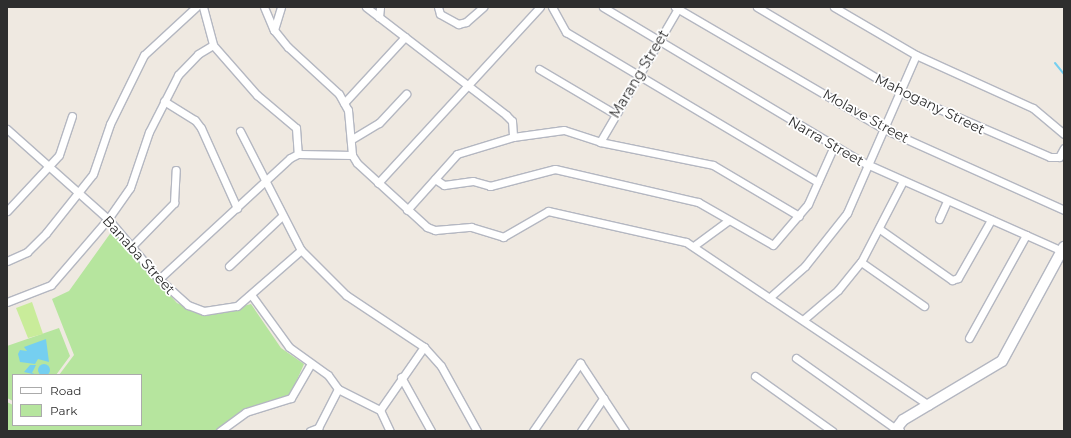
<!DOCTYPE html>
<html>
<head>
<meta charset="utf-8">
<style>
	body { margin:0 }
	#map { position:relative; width:1071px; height:438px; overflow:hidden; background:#efe9e1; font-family:Montserrat,sans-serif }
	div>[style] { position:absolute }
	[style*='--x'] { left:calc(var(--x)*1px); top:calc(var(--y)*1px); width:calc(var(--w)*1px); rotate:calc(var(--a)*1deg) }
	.green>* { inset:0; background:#b6e59e }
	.pitch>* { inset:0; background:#c9ec9a }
	.water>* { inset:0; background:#75cff0 }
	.round { border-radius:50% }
	.stream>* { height:2px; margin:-1px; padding:0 1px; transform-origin:1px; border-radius:1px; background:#75cff0 }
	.roads { filter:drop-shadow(1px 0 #b4b7c1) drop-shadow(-1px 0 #b4b7c1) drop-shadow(0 1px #b4b7c1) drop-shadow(0 -1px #b4b7c1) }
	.street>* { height:7px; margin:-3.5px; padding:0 3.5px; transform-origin:3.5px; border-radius:3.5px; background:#fff }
	.secondary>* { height:10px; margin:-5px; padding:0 5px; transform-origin:5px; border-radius:5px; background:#fff }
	span { translate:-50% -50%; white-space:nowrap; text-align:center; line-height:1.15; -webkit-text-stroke:3.5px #fff; paint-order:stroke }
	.street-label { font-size:14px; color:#2e2e2e }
	.frame { position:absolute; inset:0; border:8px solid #2e2e2e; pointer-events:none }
	.legend { position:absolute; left:12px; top:374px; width:130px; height:52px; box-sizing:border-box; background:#fff; border:1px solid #ababab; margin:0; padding:5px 7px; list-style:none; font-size:12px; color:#2e2e2e }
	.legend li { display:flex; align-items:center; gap:8px; height:20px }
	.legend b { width:20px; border:1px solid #ababab }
</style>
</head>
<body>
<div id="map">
	<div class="green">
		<div style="clip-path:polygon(112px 231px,177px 303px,206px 316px,251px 304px,281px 348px,304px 364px,290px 396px,248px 408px,216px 431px,7px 431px,7px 402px,13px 405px,13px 425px,141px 425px,141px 375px,59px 375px,74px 355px,52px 299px,69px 291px)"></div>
		<div style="clip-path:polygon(59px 328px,70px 356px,56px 375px,13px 375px,13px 401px,7px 398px,7px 346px)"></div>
	</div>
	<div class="pitch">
		<div style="clip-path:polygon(32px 302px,43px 334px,28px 338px,16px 308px)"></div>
	</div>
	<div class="water">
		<div style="clip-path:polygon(46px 339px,49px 362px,38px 359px,35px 364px,20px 362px,18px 354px,20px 350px,27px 351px,24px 347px)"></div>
		<div class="round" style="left:38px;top:364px;width:12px;height:12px"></div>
		<div style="clip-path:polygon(30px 365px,36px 365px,32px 373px,37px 375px,24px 372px)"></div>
	</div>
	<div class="stream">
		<div style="--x:1055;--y:63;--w:14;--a:51"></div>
	</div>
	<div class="roads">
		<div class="street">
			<div style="--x:203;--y:7;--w:39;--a:75"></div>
			<div style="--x:213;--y:45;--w:67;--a:48.7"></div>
			<div style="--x:257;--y:95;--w:51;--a:40.2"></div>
			<div style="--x:296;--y:128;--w:26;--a:86"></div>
			<div style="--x:264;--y:7;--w:25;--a:67"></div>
			<div style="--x:274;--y:30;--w:22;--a:51"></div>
			<div style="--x:288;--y:47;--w:69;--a:42.7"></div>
			<div style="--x:339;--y:94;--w:18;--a:61"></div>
			<div style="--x:348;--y:110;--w:45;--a:84.9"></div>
			<div style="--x:352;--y:155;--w:9;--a:58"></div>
			<div style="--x:357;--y:163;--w:95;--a:42.4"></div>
			<div style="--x:427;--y:227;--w:9;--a:21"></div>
			<div style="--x:435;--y:230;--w:36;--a:-5"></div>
			<div style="--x:471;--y:227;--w:34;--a:17"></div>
			<div style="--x:503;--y:237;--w:52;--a:-30"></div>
			<div style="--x:548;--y:211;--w:141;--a:12.7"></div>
			<div style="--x:686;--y:242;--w:293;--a:33.9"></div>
			<div style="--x:366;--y:7;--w:177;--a:37.6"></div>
			<div style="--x:506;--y:115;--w:8;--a:45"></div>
			<div style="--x:512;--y:121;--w:16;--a:86"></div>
			<div style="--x:438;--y:7;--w:7;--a:74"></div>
			<div style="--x:440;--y:14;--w:21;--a:29"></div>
			<div style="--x:458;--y:24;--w:8;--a:-14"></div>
			<div style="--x:466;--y:22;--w:23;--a:-41"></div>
			<div style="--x:552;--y:7;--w:29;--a:61"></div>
			<div style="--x:566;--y:32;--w:293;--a:30.8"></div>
			<div style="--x:603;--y:7;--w:300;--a:30.9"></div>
			<div style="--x:860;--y:161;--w:221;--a:24"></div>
			<div style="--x:675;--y:7;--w:242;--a:30.3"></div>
			<div style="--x:884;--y:129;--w:197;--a:24.2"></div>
			<div style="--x:757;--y:7;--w:166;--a:30.7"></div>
			<div style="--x:900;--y:92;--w:163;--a:23.4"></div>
			<div style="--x:1050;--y:157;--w:9;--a:0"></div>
			<div style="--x:1059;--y:157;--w:10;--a:-61"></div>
			<div style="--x:834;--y:7;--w:95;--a:30.3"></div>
			<div style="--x:916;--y:55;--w:128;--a:24.4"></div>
			<div style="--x:1033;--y:108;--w:40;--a:40"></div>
			<div style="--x:379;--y:17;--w:10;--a:-84"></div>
			<div style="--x:274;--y:30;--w:24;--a:-73"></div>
			<div style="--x:539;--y:69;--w:88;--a:30.6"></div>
			<div style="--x:164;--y:101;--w:36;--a:32"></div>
			<div style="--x:195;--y:120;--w:10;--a:53"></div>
			<div style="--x:201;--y:128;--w:88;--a:65.8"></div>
			<div style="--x:344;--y:103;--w:90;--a:-47.3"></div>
			<div style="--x:7;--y:129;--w:135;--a:41.7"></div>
			<div style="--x:108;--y:219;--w:79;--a:49.6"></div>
			<div style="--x:159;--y:279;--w:39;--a:42"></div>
			<div style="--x:188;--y:305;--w:17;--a:21"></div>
			<div style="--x:204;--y:311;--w:33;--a:-9"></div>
			<div style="--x:237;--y:306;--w:85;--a:-41.2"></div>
			<div style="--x:240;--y:131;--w:134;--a:62.9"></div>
			<div style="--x:301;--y:250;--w:64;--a:45"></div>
			<div style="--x:346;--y:295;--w:94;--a:33.7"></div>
			<div style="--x:424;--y:347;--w:25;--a:48"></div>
			<div style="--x:441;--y:366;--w:74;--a:61"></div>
			<div style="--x:352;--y:139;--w:31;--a:-31"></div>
			<div style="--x:379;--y:123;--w:40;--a:-47"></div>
			<div style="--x:600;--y:142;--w:156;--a:-59.7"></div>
			<div style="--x:435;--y:179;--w:11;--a:34"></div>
			<div style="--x:444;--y:185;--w:29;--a:-8"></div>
			<div style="--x:473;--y:181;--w:18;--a:16"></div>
			<div style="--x:490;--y:186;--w:67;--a:-14.7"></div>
			<div style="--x:555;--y:169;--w:147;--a:13"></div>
			<div style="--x:698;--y:202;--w:86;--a:29.8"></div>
			<div style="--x:773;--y:245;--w:54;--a:-49.5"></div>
			<div style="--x:808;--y:204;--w:64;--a:-65.9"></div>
			<div style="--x:378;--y:183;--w:239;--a:-47.4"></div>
			<div style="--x:407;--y:210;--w:75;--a:-48.2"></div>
			<div style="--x:457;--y:154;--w:59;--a:-16.9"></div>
			<div style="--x:513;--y:137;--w:51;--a:-7.8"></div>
			<div style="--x:564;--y:130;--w:38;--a:18"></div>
			<div style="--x:600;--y:142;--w:115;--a:11.5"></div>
			<div style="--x:713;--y:165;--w:100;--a:30.7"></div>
			<div style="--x:7;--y:211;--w:76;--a:-47.1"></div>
			<div style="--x:59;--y:155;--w:41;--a:-71.6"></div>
			<div style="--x:939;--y:219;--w:20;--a:-66"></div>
			<div style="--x:881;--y:230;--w:87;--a:35.2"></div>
			<div style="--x:952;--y:280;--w:6;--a:-18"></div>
			<div style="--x:958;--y:278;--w:67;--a:-60.4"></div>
			<div style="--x:695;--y:245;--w:42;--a:-36.3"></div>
			<div style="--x:131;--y:247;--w:62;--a:-45.7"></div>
			<div style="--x:174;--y:203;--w:33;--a:-87"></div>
			<div style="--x:7;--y:261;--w:22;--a:-24"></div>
			<div style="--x:27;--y:252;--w:27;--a:-45"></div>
			<div style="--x:46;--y:233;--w:75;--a:-51.5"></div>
			<div style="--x:93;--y:174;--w:53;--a:-71.2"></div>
			<div style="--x:110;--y:124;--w:77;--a:-63.8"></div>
			<div style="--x:144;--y:55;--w:71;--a:-42.7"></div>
			<div style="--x:861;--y:262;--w:77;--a:34.9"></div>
			<div style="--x:229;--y:266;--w:71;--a:-43.3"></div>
			<div style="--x:159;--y:279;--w:178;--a:-42.7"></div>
			<div style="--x:290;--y:158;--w:9;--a:-27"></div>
			<div style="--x:298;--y:154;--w:54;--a:1.1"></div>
			<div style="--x:252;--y:296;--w:63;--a:54"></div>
			<div style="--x:289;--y:347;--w:48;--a:35.7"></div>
			<div style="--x:328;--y:375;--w:17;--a:54"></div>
			<div style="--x:338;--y:389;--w:47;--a:26.6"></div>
			<div style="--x:380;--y:410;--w:23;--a:65"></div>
			<div style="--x:769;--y:298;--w:48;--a:-41.6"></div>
			<div style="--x:805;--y:266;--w:68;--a:-51.6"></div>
			<div style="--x:847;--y:213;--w:172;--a:-66.4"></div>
			<div style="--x:7;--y:302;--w:47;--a:-21.1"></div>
			<div style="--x:51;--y:285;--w:87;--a:-49.2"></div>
			<div style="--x:108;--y:219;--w:38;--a:-55"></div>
			<div style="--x:130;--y:188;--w:59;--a:-71.3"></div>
			<div style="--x:149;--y:132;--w:64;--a:-63"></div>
			<div style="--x:178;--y:75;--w:29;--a:-46"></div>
			<div style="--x:198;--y:54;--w:17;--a:-31"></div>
			<div style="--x:803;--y:320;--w:46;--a:-40.6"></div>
			<div style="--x:838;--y:290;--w:36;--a:-51"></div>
			<div style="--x:861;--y:262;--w:91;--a:-62.6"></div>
			<div style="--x:969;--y:338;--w:118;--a:-61"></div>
			<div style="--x:796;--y:358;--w:123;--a:35.4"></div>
			<div style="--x:755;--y:376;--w:95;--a:35.5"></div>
			<div style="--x:401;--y:377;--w:62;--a:60.9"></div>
			<div style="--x:380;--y:410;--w:77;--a:-55.1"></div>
			<div style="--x:220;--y:431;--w:32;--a:-36"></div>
			<div style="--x:246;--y:412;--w:47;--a:-17.3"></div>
			<div style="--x:291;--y:398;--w:39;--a:-60"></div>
			<div style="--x:310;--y:431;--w:9;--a:-21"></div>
			<div style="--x:318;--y:428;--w:44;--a:-62.9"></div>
			<div style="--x:533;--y:431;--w:83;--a:-55.3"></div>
			<div style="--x:580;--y:363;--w:82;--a:56.5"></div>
			<div style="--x:581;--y:431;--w:40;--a:-56"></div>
		</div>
		<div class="secondary">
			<div style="--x:899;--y:431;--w:4;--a:-146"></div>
			<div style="--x:896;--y:429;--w:11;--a:-52"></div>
			<div style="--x:903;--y:420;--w:115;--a:-30.8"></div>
			<div style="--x:1002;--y:361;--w:130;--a:-61.5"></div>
		</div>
	</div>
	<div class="street-label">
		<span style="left:639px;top:74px;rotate:-59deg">Marang Street</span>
		<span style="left:930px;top:104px;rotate:26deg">Mahogany Street</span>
		<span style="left:866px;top:116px;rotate:29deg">Molave Street</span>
		<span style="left:826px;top:141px;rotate:30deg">Narra Street</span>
		<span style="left:139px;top:255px;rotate:48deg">Banaba Street</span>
	</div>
	<div class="frame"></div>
	<ul class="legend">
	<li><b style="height:5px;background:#fff"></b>Road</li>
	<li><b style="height:11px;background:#b6e59e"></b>Park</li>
	</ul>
</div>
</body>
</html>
